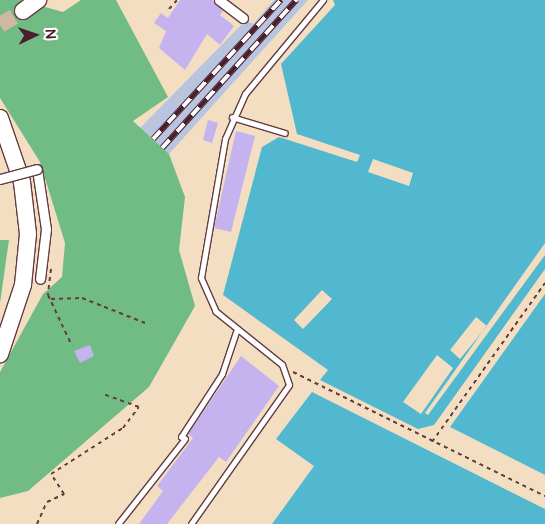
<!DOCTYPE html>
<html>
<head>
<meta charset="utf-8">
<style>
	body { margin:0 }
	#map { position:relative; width:545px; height:524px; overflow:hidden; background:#f3dec2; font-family:"Architects Daughter",sans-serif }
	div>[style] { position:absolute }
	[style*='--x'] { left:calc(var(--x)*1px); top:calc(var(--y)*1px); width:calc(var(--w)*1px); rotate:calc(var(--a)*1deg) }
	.industrial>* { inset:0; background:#b9c4de }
	.forest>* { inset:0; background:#71bc84 }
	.water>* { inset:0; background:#51b8cf }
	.building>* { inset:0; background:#c5b3ef }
	.highway-tunnel>* { height:16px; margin-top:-8px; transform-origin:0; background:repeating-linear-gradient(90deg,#d1b8a4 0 16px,transparent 0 24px) }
	.path>* { height:2px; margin-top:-1px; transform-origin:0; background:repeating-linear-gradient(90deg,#633c42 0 4px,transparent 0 8px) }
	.roads { filter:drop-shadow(1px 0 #633c42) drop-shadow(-1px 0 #633c42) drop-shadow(0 1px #633c42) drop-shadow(0 -1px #633c42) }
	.lane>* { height:4.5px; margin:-2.25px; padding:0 2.25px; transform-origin:2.25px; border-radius:2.25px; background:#fff }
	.street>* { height:9px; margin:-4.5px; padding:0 4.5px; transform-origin:4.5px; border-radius:4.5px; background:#fff }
	.highway>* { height:16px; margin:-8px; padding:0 8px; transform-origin:8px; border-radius:8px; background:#fff }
	.rail>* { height:5.5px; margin-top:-2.75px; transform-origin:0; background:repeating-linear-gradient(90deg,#fff 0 11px,#4a1f2b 0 22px); box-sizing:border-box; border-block:1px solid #4a1f2b }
	.bridges { filter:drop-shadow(1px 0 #633c42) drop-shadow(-1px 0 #633c42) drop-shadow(0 1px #633c42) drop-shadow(0 -1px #633c42) }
	.street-bridge>* { height:9px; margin:-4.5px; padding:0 4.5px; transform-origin:4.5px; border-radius:4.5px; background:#fff }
	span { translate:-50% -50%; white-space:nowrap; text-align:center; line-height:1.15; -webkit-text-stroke:4.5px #fff; paint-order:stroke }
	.north { position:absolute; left:10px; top:10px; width:50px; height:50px; -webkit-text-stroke:4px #fff; paint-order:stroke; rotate:87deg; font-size:14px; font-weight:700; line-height:20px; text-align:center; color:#4a1f2b }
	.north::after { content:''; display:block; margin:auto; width:18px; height:22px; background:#4a1f2b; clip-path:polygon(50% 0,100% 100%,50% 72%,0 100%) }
</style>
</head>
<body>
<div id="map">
	<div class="industrial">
		<div style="clip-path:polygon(274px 0,308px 0,169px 154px,140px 128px,246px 20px,253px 24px)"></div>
	</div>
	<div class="forest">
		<div style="clip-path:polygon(0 0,20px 0,63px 12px,81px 0,116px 0,168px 97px,133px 121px,169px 154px,185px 197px,179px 250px,195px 306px,149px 387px,28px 491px,0 498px,0 372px,43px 294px,62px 277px,65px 243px,40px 162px,0 98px)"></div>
		<div style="clip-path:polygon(0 240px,9px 240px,0 303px)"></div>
	</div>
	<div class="water">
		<div style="clip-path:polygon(evenodd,333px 0,545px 0,545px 243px,425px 413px,428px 415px,545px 255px,545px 269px,434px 425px,418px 429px,320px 380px,328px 370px,223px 295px,262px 147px,279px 137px,357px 162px,360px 155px,297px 134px,281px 64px,335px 5px,333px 0,373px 159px,413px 173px,409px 186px,368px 172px,373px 159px,333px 0,322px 290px,332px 299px,303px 329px,294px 320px,322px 290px,333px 0,476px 317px,487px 326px,460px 359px,450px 350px,476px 317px,333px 0,437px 355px,453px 368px,421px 414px,403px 402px,437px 355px)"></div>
		<div style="clip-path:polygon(545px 294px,545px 475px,450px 427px)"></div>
		<div style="clip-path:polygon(312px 392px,545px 509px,545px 524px,272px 524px,314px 466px,276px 439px)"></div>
	</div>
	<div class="building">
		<div style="clip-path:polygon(180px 0,213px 0,223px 11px,220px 15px,234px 26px,220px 45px,207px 34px,185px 70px,159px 48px,166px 31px,154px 23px,161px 13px,168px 18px)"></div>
		<div style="clip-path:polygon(208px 120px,218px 123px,212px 143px,203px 140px)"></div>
		<div style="clip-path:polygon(236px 131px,255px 136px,231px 232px,214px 228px)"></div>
		<div style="clip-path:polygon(90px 345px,94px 356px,80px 363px,74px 351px)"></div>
		<div style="clip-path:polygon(241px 356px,279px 386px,226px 462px,219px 457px,167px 524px,139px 524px,163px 491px,157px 486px,193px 438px,188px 434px)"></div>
	</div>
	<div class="highway-tunnel">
		<div style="--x:0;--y:25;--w:27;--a:-31"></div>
	</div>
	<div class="path">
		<div style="--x:169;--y:9;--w:12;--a:-48"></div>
		<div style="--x:51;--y:269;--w:26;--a:97"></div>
		<div style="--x:48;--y:295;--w:56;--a:64.8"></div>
		<div style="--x:51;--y:299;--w:31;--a:-2"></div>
		<div style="--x:82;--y:298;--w:68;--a:21.6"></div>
		<div style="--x:293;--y:372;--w:281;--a:26.2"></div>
		<div style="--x:432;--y:442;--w:195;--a:-54.6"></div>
		<div style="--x:37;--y:524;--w:24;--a:-66"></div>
		<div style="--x:47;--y:502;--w:19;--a:-25"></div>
		<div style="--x:64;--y:494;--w:24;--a:-123"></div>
		<div style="--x:51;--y:474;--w:85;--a:-32.6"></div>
		<div style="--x:123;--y:428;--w:26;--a:-53"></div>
		<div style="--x:139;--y:407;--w:37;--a:-160"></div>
	</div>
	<div class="roads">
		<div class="lane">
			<div style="--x:232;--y:117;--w:55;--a:16.8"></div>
			<div style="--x:118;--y:524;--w:108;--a:-51.8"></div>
			<div style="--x:185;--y:439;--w:4;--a:-153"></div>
			<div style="--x:181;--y:437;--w:75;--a:-56.9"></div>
			<div style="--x:222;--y:374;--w:44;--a:-71.6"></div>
			<div style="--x:191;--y:524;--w:170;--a:-54.8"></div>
			<div style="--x:289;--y:385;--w:21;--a:-109"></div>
			<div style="--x:282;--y:365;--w:85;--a:-141.2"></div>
			<div style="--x:216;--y:312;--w:37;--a:-114"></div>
			<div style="--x:201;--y:278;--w:141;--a:-80.2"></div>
			<div style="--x:225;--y:139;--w:49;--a:-66"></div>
			<div style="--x:245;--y:94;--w:122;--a:-50.3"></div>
		</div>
		<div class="street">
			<div style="--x:219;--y:0;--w:30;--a:37"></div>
			<div style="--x:37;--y:169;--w:61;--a:81.5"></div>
			<div style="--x:46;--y:229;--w:50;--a:96.8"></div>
		</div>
		<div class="highway">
			<div style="--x:23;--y:11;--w:19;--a:-36"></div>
			<div style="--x:0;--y:118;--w:68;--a:71"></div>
			<div style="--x:22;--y:182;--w:52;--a:83.4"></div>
			<div style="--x:28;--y:234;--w:51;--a:95.6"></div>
			<div style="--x:23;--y:285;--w:73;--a:108.4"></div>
		</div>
	</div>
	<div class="rail">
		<div style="--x:153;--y:139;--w:189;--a:-47.4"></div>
		<div style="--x:162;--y:148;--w:200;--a:-47.8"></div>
	</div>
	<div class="bridges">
		<div class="street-bridge">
			<div style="--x:0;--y:179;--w:38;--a:-15"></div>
		</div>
	</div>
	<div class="north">N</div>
</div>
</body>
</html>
